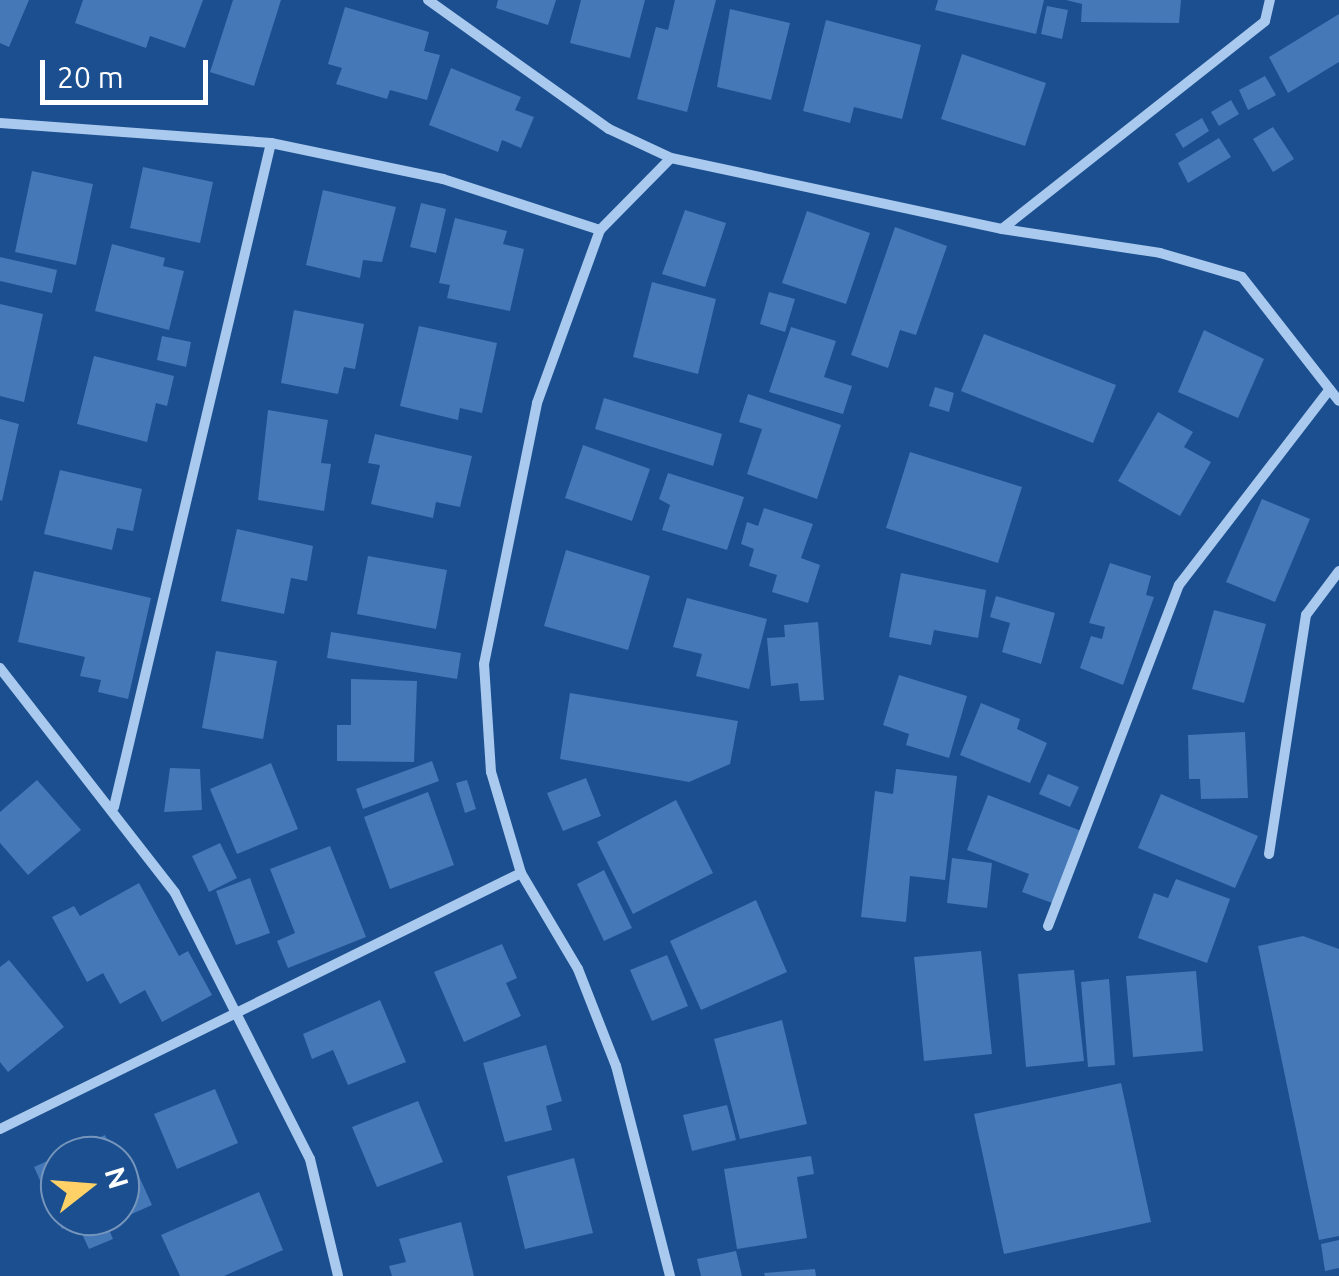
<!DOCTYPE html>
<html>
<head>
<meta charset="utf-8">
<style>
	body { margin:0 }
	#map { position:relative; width:1339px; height:1276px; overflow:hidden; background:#1b4f8f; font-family:Ubuntu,sans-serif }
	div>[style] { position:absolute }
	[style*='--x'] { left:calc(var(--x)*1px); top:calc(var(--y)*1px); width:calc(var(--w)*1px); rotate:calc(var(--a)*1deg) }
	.building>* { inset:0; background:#4478b7 }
	.minor>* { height:10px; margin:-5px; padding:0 5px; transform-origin:5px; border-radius:5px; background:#a9c9ee }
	span { translate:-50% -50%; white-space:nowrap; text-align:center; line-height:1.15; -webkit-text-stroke:10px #1b4f8f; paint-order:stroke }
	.north { position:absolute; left:40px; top:1136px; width:100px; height:100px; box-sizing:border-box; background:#1b4f8f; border:2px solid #7695bc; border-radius:50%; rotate:73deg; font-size:28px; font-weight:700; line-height:40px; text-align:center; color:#fff }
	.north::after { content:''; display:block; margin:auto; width:35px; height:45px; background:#ffd166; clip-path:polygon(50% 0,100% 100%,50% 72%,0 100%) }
	.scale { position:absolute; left:40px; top:60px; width:168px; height:45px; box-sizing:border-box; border:5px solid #fff; border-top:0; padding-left:12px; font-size:30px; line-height:35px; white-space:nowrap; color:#fff; -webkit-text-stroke:8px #1b4f8f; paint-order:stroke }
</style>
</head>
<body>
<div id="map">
	<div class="building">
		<div style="clip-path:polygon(0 0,29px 0,9px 47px,0 43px)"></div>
		<div style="clip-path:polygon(83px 0,203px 0,185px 48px,150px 36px,146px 48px,75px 23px)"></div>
		<div style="clip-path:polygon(233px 0,281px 0,254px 86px,210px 72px)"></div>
		<div style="clip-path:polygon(498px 0,556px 0,548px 25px,496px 8px)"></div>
		<div style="clip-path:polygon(581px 0,645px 0,630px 58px,570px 43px)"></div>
		<div style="clip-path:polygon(675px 0,716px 0,687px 112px,637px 99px,656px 27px,668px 30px)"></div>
		<div style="clip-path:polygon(938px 0,1044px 0,1036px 34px,935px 10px)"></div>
		<div style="clip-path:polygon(1066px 0,1181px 0,1179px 23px,1081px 22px,1082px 4px)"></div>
		<div style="clip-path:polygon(1047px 6px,1068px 10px,1062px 39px,1041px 34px)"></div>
		<div style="clip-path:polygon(345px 7px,429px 32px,424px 51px,440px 55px,427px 100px,390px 90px,387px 99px,336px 84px,342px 68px,328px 64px)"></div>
		<div style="clip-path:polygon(730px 9px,790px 23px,771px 100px,717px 87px)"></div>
		<div style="clip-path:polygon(1339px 14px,1339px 62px,1288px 93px,1269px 57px)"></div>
		<div style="clip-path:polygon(826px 20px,921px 45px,902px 119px,854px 107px,850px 123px,803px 111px)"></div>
		<div style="clip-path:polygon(962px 54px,1046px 83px,1025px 146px,941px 119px)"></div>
		<div style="clip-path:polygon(451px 68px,521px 97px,515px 110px,534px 117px,521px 148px,502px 140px,498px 152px,429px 125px)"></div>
		<div style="clip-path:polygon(1265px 76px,1276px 95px,1248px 110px,1239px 90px)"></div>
		<div style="clip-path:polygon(1231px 100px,1239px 114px,1219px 126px,1211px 112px)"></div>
		<div style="clip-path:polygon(1202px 118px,1209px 131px,1183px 148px,1175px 134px)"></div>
		<div style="clip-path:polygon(1273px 127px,1294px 159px,1273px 172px,1253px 139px)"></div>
		<div style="clip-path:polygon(1219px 138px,1231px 157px,1188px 183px,1178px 163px)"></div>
		<div style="clip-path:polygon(143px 167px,213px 182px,200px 243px,130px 228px)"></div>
		<div style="clip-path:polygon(32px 171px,93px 184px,76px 265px,15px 252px)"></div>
		<div style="clip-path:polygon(323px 190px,396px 207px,382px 262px,363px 260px,360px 278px,306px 265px)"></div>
		<div style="clip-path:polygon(421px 203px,446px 209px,436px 253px,410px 247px)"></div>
		<div style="clip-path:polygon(685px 210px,726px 223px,705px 287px,662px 274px)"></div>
		<div style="clip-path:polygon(807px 211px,870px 233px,846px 304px,782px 283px)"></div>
		<div style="clip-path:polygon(455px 218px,507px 231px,503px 244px,524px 249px,510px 311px,447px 298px,450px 285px,439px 283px)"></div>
		<div style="clip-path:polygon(895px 227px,947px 246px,916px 335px,900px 330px,888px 368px,851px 355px)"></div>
		<div style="clip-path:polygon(112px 244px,165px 258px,163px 266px,184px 271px,169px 330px,95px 311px)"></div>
		<div style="clip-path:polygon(0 257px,57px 270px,52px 293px,0 281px)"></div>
		<div style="clip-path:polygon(652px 282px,716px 299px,698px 374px,633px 357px)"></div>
		<div style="clip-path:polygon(769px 292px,795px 299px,785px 332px,760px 324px)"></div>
		<div style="clip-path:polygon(0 304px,43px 314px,24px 402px,0 396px)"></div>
		<div style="clip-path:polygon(294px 310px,364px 324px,355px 369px,344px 367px,338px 394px,281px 383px)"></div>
		<div style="clip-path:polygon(419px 326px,497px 343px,482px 413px,460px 408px,458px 420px,400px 406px)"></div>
		<div style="clip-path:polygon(791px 327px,836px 341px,824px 377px,852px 386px,843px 414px,769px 392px)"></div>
		<div style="clip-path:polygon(1204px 330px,1264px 359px,1238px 418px,1178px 392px)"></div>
		<div style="clip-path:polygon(984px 334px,1116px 385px,1093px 443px,961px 391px)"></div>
		<div style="clip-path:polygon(162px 336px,191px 342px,186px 367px,157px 360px)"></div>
		<div style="clip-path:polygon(94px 356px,174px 376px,167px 406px,156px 403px,147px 442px,77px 424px)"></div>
		<div style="clip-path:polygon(935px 387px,954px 393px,949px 412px,929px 406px)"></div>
		<div style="clip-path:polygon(748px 394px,841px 425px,817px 499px,747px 474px,762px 429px,739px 422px)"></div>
		<div style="clip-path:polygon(604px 398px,722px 434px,713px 466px,595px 429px)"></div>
		<div style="clip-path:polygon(268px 410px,328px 420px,321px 463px,331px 464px,324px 511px,258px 500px)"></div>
		<div style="clip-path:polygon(1158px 412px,1193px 432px,1184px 447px,1211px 462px,1180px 516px,1118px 481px)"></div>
		<div style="clip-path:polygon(0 419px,19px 424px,2px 501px,0 500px)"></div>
		<div style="clip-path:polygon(375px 434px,472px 456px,460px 507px,436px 502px,433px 518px,371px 504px,380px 465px,368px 463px)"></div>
		<div style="clip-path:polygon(583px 445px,650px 469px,632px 521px,565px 498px)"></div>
		<div style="clip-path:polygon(910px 452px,1022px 487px,998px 563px,886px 528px)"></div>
		<div style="clip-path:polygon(60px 470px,142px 489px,133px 531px,117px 528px,112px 550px,44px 534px)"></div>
		<div style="clip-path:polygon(668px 473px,744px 497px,727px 550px,662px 530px,670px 505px,659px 499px)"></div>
		<div style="clip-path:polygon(1262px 499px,1310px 519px,1275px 602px,1226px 582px)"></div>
		<div style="clip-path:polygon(764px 508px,813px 524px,801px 558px,820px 565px,808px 603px,772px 592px,777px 575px,749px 566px,754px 549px,741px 544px,747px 522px,758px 526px)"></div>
		<div style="clip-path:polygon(237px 529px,313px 546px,307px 581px,291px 578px,284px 614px,221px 601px)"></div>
		<div style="clip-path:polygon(566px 550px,650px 576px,628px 650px,544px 626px)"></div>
		<div style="clip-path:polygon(368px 556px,447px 570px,436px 629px,357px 614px)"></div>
		<div style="clip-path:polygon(1110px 563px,1151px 576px,1146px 595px,1154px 597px,1123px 685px,1080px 668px,1091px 636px,1102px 639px,1105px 627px,1089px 623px)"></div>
		<div style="clip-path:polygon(34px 571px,151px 598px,128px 699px,98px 692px,101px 680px,80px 676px,85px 657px,18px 642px)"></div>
		<div style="clip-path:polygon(901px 573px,986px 590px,978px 638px,934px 630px,931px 645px,889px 637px)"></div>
		<div style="clip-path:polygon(996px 596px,1055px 613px,1041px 664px,1002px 652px,1010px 623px,990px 617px)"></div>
		<div style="clip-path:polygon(687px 598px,767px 619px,749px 689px,696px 676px,702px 654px,673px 647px)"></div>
		<div style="clip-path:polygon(1214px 610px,1266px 624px,1244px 703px,1192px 689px)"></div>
		<div style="clip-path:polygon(818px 622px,824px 700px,800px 701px,798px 683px,771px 686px,767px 638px,785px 637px,784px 625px)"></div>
		<div style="clip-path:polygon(331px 632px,461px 653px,457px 679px,327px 658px)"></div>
		<div style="clip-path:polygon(216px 651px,277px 661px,263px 739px,202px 728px)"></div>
		<div style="clip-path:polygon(899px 675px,967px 696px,949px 758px,906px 745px,909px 734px,883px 725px)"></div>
		<div style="clip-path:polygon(351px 679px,417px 681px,414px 762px,337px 761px,337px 725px,351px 725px)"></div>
		<div style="clip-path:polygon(570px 693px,738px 721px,730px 764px,689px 782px,560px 759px)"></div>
		<div style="clip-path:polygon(981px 703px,1020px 719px,1017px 729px,1047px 743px,1030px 783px,960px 755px)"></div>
		<div style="clip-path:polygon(1245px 732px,1248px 798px,1201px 799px,1200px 779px,1189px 779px,1188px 735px)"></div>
		<div style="clip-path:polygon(432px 761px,439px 781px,363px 809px,356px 789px)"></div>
		<div style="clip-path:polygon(271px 763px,298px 829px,237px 854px,210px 789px)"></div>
		<div style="clip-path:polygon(170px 768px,200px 769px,202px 810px,164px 812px)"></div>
		<div style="clip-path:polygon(896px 769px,957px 776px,945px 880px,910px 876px,906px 922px,861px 917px,875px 791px,893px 794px)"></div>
		<div style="clip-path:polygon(1048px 774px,1079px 787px,1070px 807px,1039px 794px)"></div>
		<div style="clip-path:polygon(586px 778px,601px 816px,563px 831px,547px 793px)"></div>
		<div style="clip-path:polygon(37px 780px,81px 830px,28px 875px,0 843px,0 812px)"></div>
		<div style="clip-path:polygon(467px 780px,476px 809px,465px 813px,456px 783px)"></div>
		<div style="clip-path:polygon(428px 792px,454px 865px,390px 889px,364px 817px)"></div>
		<div style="clip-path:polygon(1161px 794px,1258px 836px,1235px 888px,1138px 848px)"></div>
		<div style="clip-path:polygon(988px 795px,1084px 832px,1055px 904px,1022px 892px,1029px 874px,967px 850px)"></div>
		<div style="clip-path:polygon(676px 800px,713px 873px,633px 914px,597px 842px)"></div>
		<div style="clip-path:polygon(220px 843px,237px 878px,209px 892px,192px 856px)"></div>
		<div style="clip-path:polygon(330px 846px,366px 937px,288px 968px,277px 941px,295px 933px,270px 869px)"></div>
		<div style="clip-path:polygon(952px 858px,992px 863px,987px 908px,947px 903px)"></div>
		<div style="clip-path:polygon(604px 870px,632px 928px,604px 941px,577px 884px)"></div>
		<div style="clip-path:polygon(250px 878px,270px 933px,236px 945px,216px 891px)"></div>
		<div style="clip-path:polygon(1176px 879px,1230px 899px,1207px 963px,1138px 938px,1154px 893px,1168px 898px)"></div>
		<div style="clip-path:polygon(139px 883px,179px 956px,188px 951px,212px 995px,162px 1022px,145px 990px,120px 1004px,103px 973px,87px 982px,52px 917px,74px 906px,80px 916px)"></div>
		<div style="clip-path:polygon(756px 900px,787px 972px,701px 1010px,670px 941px)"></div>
		<div style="clip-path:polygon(1303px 936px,1339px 949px,1339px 1236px,1319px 1240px,1258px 946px)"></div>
		<div style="clip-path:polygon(502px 944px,517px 978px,506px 983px,521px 1016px,464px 1042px,434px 972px)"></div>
		<div style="clip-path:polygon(981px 951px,992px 1054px,924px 1061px,914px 957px)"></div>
		<div style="clip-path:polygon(667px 955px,688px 1006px,652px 1021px,630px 970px)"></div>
		<div style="clip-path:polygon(9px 960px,64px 1027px,8px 1072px,0 1062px,0 967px)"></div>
		<div style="clip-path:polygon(1074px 970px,1084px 1061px,1026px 1067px,1018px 974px)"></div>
		<div style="clip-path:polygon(1196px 971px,1203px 1051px,1133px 1057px,1126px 976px)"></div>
		<div style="clip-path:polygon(1109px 979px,1115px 1065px,1088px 1067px,1081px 982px)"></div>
		<div style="clip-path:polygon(380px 1000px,406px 1062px,348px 1085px,333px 1050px,312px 1059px,303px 1034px)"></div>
		<div style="clip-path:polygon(782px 1020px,807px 1124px,740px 1139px,714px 1039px)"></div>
		<div style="clip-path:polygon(546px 1045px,562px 1101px,546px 1106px,552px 1130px,505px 1142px,483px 1063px)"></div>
		<div style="clip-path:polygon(1121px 1083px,1151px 1222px,1004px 1254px,974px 1114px)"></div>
		<div style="clip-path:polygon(215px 1089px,238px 1143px,177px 1169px,154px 1114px)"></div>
		<div style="clip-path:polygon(418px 1101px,443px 1162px,377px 1187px,352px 1127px)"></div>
		<div style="clip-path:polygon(727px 1105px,736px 1140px,692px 1151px,683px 1115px)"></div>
		<div style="clip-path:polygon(105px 1135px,115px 1156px,60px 1156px,60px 1216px,120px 1216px,120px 1169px,133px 1163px,152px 1205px,107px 1225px,113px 1239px,89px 1249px,77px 1223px,62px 1229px,34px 1167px)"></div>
		<div style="clip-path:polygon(811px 1156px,814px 1174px,797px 1177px,807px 1238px,737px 1249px,724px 1169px)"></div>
		<div style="clip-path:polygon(574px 1158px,593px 1233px,525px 1249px,507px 1176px)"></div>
		<div style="clip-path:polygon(259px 1192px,283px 1250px,224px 1276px,180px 1276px,161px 1235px)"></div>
		<div style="clip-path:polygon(461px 1222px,474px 1276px,392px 1276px,389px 1266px,406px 1262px,399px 1239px)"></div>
		<div style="clip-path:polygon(1339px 1240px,1339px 1268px,1325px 1271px,1321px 1244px)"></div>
		<div style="clip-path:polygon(736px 1251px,742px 1276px,701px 1276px,697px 1259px)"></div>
		<div style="clip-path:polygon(815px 1269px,816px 1276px,765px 1276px,764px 1273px)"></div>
	</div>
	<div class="minor">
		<div style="--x:428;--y:0;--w:222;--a:35.5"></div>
		<div style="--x:609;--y:129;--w:68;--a:25.1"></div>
		<div style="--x:671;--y:158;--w:339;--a:12.1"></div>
		<div style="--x:1002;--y:229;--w:160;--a:8.6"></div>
		<div style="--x:1160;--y:253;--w:85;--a:16.3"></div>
		<div style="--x:1242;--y:277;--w:157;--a:52"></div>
		<div style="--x:0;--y:123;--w:272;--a:4.2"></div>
		<div style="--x:271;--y:143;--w:176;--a:11.8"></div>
		<div style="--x:443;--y:179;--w:165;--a:18"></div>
		<div style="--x:1002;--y:229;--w:335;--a:-38.3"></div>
		<div style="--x:1265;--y:21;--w:22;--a:-77"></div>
		<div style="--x:0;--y:668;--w:285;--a:52.1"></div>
		<div style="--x:175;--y:893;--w:298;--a:63.1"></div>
		<div style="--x:310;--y:1159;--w:120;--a:76.5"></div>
		<div style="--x:114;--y:807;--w:682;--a:-76.7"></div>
		<div style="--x:1269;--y:854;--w:242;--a:-81.2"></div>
		<div style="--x:1306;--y:615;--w:55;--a:-53.1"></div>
		<div style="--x:1048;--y:926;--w:365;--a:-69"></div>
		<div style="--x:1179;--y:585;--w:247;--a:-52.4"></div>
		<div style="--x:0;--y:1129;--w:580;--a:-26.17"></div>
		<div style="--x:670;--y:1276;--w:217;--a:-104.4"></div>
		<div style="--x:616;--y:1066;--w:104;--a:-111.4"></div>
		<div style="--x:578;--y:969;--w:112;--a:-120.7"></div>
		<div style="--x:521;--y:873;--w:105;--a:-106.5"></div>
		<div style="--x:491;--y:772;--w:108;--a:-93.7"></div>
		<div style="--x:484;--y:664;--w:266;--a:-78.5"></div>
		<div style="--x:537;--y:403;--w:184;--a:-70"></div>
		<div style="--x:600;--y:230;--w:101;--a:-45.4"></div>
	</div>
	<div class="north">N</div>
	<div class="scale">20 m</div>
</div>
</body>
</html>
